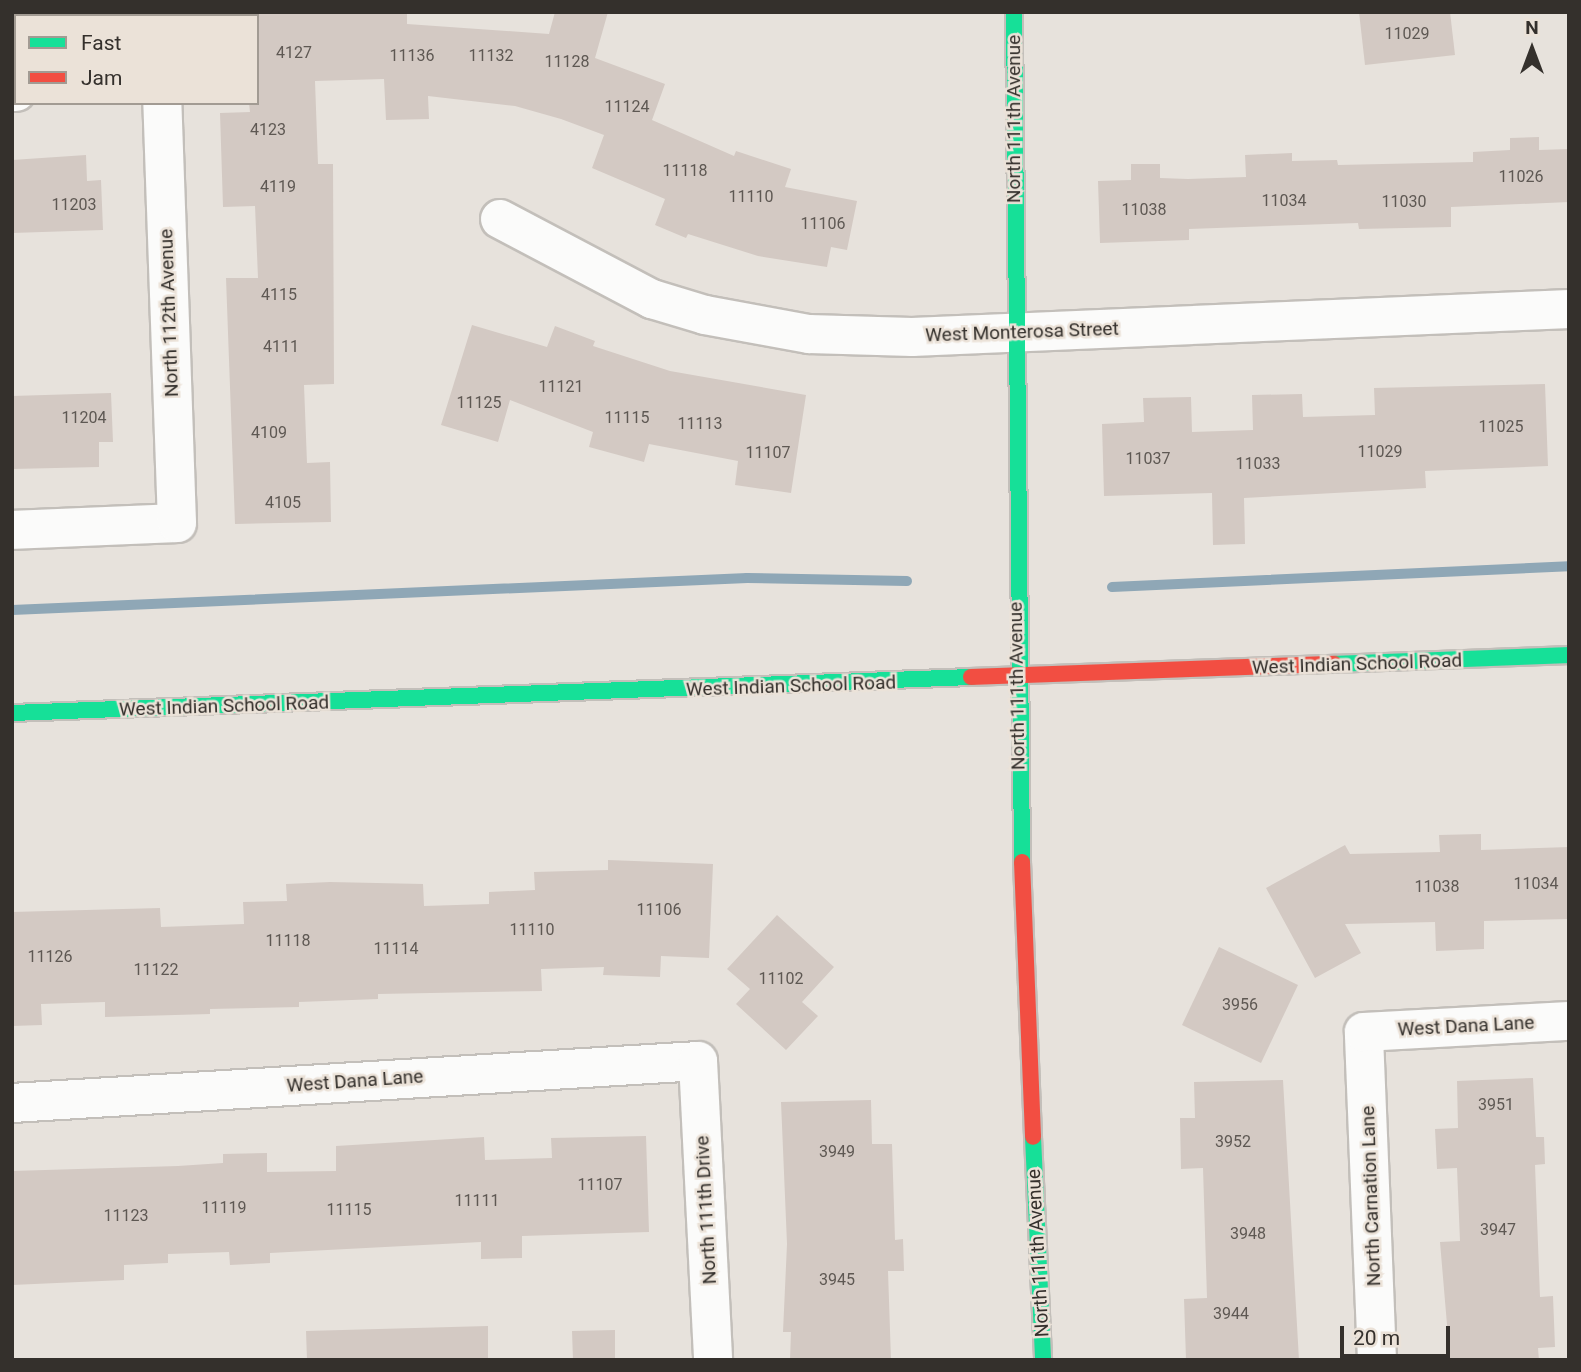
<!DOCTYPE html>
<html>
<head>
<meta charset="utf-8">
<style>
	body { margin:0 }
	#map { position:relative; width:1581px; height:1372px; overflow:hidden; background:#e7e2dc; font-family:Roboto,sans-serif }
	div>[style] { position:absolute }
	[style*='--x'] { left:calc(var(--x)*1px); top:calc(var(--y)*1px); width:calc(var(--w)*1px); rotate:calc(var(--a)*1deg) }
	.stream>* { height:10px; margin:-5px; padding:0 5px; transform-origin:5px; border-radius:5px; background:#8fa7b6 }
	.building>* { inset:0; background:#d3c9c3 }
	.roads { filter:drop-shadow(2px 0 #c3bfba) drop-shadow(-2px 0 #c3bfba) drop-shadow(0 2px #c3bfba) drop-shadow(0 -2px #c3bfba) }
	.street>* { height:38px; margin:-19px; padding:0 19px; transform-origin:19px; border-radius:19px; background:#fbfbfa }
	.fast>* { height:16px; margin:-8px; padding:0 8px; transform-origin:8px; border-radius:8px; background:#16e098 }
	.jam>* { height:16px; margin:-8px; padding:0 8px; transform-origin:8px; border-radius:8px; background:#f24e42 }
	span { translate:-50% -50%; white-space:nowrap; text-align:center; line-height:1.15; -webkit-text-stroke:5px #ebe2d8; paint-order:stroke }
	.number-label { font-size:16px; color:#5e5853 }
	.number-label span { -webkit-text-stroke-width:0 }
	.street-label { font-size:19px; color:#34302c }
	.frame { position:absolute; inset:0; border:14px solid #34302c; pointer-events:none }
	.legend { position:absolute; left:14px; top:14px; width:245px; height:91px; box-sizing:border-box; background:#ebe2d8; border:2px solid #a29b93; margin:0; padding:9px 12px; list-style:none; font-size:21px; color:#34302c }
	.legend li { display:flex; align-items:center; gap:14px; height:35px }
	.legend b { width:35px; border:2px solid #a29b93 }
	.north { position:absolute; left:1497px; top:14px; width:70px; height:70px; -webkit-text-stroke:5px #ebe2d8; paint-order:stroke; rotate:0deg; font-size:19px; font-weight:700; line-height:28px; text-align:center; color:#34302c }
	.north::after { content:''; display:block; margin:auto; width:24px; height:32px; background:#34302c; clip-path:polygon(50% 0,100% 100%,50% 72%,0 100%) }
	.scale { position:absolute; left:1340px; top:1326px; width:110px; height:32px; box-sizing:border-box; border:4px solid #34302c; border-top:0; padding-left:9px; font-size:21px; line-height:24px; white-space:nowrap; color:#34302c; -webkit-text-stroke:5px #ebe2d8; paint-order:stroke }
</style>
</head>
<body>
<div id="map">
	<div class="stream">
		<div style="--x:1112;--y:587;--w:457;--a:-2.6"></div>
		<div style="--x:12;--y:610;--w:736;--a:-2.49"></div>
		<div style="--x:747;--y:578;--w:160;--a:1.1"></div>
	</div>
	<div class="building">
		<div style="clip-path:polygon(257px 12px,407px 12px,407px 24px,549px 34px,555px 12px,608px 12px,595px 58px,665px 84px,652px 120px,734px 156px,736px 151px,791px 169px,785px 187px,857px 201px,847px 250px,831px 247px,827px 267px,758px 256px,688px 234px,686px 238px,655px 225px,665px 199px,592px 168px,604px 135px,561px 119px,515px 106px,428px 96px,429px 119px,386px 120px,384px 79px,315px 81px,318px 164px,333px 164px,334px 384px,304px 385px,307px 463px,330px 462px,331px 522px,235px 524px,226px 278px,258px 278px,255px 206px,223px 207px,220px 113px,250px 112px,249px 103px,257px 103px)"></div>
		<div style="clip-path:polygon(1359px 12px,1450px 12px,1455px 55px,1365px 65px)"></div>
		<div style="clip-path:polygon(1539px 137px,1539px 150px,1569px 149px,1569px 202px,1451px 207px,1451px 227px,1359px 229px,1358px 223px,1189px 229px,1189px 240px,1100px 243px,1098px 181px,1131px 180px,1131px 164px,1160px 164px,1160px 178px,1188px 179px,1246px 177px,1245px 155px,1292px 153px,1292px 161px,1337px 160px,1338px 165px,1473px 162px,1473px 152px,1510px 150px,1510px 138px)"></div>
		<div style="clip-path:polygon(86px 155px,87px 181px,101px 180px,103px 230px,12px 233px,12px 160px)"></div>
		<div style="clip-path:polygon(472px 325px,547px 347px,555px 326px,595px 341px,593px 346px,670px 371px,806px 395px,791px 493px,735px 485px,738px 461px,649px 444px,644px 462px,589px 447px,593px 432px,510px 400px,498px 442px,441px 425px)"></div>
		<div style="clip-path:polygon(1545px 384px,1548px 466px,1425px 471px,1426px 488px,1244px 498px,1245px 544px,1213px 545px,1212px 493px,1104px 496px,1102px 424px,1144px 422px,1143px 398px,1191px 397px,1192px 432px,1253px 430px,1252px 395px,1302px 394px,1303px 417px,1375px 415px,1374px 388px)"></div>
		<div style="clip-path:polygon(111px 393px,113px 442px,99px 442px,99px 467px,12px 469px,12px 396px)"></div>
		<div style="clip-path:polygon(1481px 834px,1481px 850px,1569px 847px,1569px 919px,1484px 921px,1484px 949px,1436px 951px,1435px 922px,1345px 924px,1361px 953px,1315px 978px,1266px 888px,1345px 845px,1350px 854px,1440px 852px,1439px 835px)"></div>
		<div style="clip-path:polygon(608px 860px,713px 864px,709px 958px,661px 956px,660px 977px,603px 975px,604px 967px,541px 969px,542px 991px,378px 994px,378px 999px,299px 1002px,299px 1007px,210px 1009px,210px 1014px,105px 1017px,105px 1002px,41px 1004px,42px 1025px,12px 1026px,12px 912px,160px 908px,161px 927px,244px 924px,243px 902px,287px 901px,286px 884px,330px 882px,423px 884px,424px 906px,489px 904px,489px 892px,535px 890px,534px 872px,608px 870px)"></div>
		<div style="clip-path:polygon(777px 915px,834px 967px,802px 1002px,818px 1016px,786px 1050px,736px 1004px,750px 989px,727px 969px)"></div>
		<div style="clip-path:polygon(1219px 947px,1298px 985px,1261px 1063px,1182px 1025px)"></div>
		<div style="clip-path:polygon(1533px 1078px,1536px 1137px,1544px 1137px,1545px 1164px,1535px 1165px,1540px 1297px,1553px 1296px,1555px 1347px,1538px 1348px,1539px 1360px,1450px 1360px,1440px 1242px,1460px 1241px,1457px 1168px,1437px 1169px,1435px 1129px,1458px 1128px,1457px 1081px)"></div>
		<div style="clip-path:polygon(1283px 1080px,1299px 1360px,1186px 1360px,1184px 1299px,1207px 1298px,1203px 1168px,1181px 1169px,1180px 1118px,1195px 1118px,1194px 1082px)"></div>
		<div style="clip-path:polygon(871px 1100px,872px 1144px,892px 1144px,895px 1240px,903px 1239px,904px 1271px,888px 1271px,891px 1360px,790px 1360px,791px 1332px,783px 1332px,787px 1244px,781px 1102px)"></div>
		<div style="clip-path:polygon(646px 1136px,649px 1232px,522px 1236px,522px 1258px,481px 1259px,481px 1242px,270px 1253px,270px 1263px,230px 1265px,229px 1252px,168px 1254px,168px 1263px,124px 1265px,124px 1280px,12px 1285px,12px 1171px,178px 1166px,223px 1163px,223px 1154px,267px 1153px,267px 1172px,336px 1171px,336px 1146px,484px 1137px,485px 1160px,552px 1158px,551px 1138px)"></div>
		<div style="clip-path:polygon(488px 1326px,488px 1360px,307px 1360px,306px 1331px)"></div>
		<div style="clip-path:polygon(615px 1330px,615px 1360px,573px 1360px,572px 1331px)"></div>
	</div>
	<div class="roads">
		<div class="street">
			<div style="--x:159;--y:12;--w:4;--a:90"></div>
			<div style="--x:12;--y:92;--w:4;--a:0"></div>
			<div style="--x:500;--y:219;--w:172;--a:27.8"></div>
			<div style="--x:652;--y:299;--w:55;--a:16.8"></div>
			<div style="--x:705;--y:315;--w:106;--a:10.4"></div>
			<div style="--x:809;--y:334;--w:103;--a:1.7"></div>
			<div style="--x:912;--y:337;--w:658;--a:-2.44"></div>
			<div style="--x:12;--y:530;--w:165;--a:-2.4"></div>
			<div style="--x:177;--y:523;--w:420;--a:-92"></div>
			<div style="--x:12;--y:1103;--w:687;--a:-3.5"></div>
			<div style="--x:698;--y:1061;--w:299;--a:87.1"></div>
			<div style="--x:1377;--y:1360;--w:328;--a:-92.3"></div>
			<div style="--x:1364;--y:1032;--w:205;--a:-3.1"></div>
		</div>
		<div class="fast">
			<div style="--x:1014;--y:12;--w:850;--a:89.46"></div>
			<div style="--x:1334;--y:664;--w:235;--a:-2.2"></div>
			<div style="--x:12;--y:713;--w:960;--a:-2.15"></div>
			<div style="--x:1033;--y:1137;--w:223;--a:87.4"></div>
		</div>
		<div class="jam">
			<div style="--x:971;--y:677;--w:363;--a:-2.1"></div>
			<div style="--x:1022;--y:862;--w:275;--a:87.7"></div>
		</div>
	</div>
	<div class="number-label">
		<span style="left:1407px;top:34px">11029</span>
		<span style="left:294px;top:53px">4127</span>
		<span style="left:412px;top:56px">11136</span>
		<span style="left:491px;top:56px">11132</span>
		<span style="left:567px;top:62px">11128</span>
		<span style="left:627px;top:107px">11124</span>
		<span style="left:268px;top:130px">4123</span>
		<span style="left:685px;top:171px">11118</span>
		<span style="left:1521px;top:177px">11026</span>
		<span style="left:278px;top:187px">4119</span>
		<span style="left:751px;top:197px">11110</span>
		<span style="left:1284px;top:201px">11034</span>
		<span style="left:1404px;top:202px">11030</span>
		<span style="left:74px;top:205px">11203</span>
		<span style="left:1144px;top:210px">11038</span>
		<span style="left:823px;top:224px">11106</span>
		<span style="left:279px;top:295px">4115</span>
		<span style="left:281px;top:347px">4111</span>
		<span style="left:561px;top:387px">11121</span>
		<span style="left:479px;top:403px">11125</span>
		<span style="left:84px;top:418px">11204</span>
		<span style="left:627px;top:418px">11115</span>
		<span style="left:700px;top:424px">11113</span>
		<span style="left:1501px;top:427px">11025</span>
		<span style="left:269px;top:433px">4109</span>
		<span style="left:1380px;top:452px">11029</span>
		<span style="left:768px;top:453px">11107</span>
		<span style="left:1148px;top:459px">11037</span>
		<span style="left:1258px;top:464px">11033</span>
		<span style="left:283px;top:503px">4105</span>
		<span style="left:1536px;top:884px">11034</span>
		<span style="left:1437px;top:887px">11038</span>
		<span style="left:659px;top:910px">11106</span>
		<span style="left:532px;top:930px">11110</span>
		<span style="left:288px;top:941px">11118</span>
		<span style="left:396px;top:949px">11114</span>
		<span style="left:50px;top:957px">11126</span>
		<span style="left:156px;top:970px">11122</span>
		<span style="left:781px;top:979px">11102</span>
		<span style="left:1240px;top:1005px">3956</span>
		<span style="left:1496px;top:1105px">3951</span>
		<span style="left:1233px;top:1142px">3952</span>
		<span style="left:837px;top:1152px">3949</span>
		<span style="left:600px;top:1185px">11107</span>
		<span style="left:477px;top:1201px">11111</span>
		<span style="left:224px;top:1208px">11119</span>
		<span style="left:349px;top:1210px">11115</span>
		<span style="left:126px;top:1216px">11123</span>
		<span style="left:1498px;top:1230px">3947</span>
		<span style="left:1248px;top:1234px">3948</span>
		<span style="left:837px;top:1280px">3945</span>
		<span style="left:1231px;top:1314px">3944</span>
	</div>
	<div class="street-label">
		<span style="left:1014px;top:119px;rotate:-90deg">North 111th Avenue</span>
		<span style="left:169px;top:313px;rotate:-92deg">North 112th Avenue</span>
		<span style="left:1022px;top:332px;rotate:-2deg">West Monterosa Street</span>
		<span style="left:1357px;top:664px;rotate:-2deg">West Indian School Road</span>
		<span style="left:791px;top:686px;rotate:-2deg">West Indian School Road</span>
		<span style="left:1017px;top:686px;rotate:-91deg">North 111th Avenue</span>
		<span style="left:224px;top:706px;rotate:-2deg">West Indian School Road</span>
		<span style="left:1466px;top:1026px;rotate:-3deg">West Dana Lane</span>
		<span style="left:355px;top:1081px;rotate:-4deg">West Dana Lane</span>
		<span style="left:1371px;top:1196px;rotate:-92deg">North Carnation Lane</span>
		<span style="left:706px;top:1210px;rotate:-93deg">North 111th Drive</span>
		<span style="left:1038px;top:1253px;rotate:-93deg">North 111th Avenue</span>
	</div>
	<div class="frame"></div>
	<ul class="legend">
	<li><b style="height:9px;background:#16e098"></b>Fast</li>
	<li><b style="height:9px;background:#f24e42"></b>Jam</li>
	</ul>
	<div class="north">N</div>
	<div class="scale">20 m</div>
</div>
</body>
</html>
